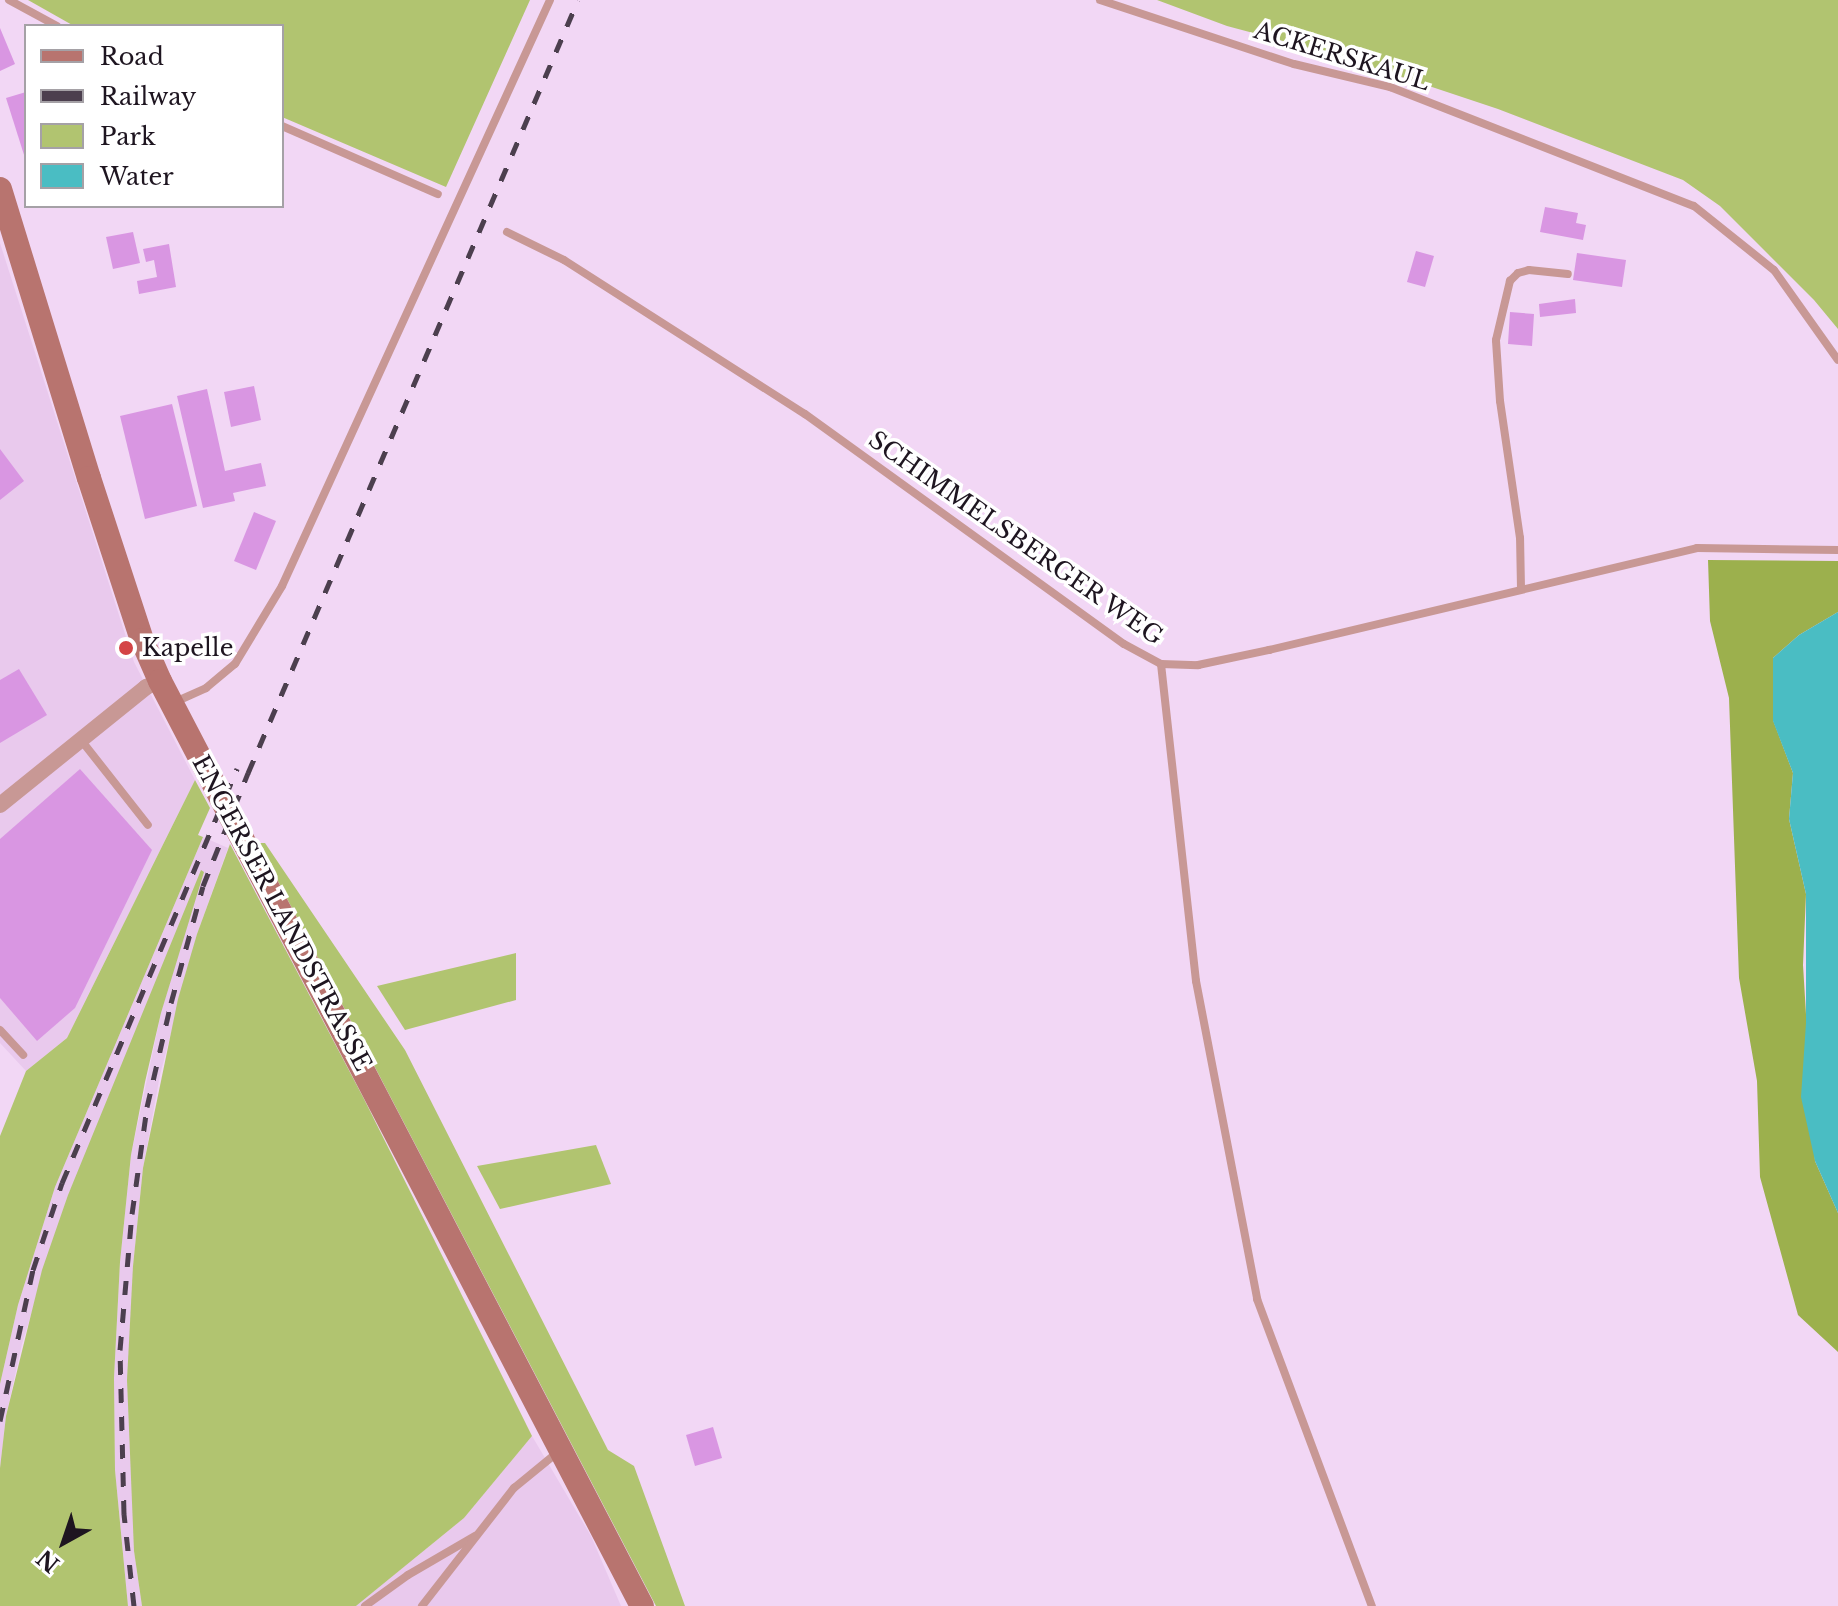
<!DOCTYPE html>
<html>
<head>
<meta charset="utf-8">
<style>
	body { margin:0 }
	#map { position:relative; width:1838px; height:1606px; overflow:hidden; background:#f2d7f5; font-family:"Libre Baskerville",serif }
	div>[style] { position:absolute }
	[style*='--x'] { left:calc(var(--x)*1px); top:calc(var(--y)*1px); width:calc(var(--w)*1px); rotate:calc(var(--a)*1deg) }
	.built>* { inset:0; background:#e9c9ed }
	.green>* { inset:0; background:#b1c470 }
	.forest>* { inset:0; background:#9cb04d }
	.water>* { inset:0; background:#4abdc3 }
	.building>* { inset:0; background:#d996e2 }
	.service>* { height:8px; margin:-4px; padding:0 4px; transform-origin:4px; border-radius:4px; background:#c89895 }
	.minor>* { height:16px; margin:-8px; padding:0 8px; transform-origin:8px; border-radius:8px; background:#c89895 }
	.secondary>* { height:24px; margin:-12px; padding:0 12px; transform-origin:12px; border-radius:12px; background:#b8746f }
	.rail>* { height:5px; margin-top:-2.5px; transform-origin:0; background:repeating-linear-gradient(90deg,#4c3f4e 0 14px,transparent 0 28px) }
	.dots>* { width:22px; height:22px; translate:-50% -50%; box-sizing:border-box; border:4px solid #fff; border-radius:50% }
	span { translate:-50% -50%; white-space:nowrap; text-align:center; line-height:1.15; -webkit-text-stroke:7px #fff; paint-order:stroke }
	.street-label { font-size:24px; color:#1e1520 }
	.poi-label { font-size:24px; color:#1e1520 }
	.left { translate:0 -50%; text-align:left }
	.legend { position:absolute; left:24px; top:24px; width:260px; height:184px; box-sizing:border-box; background:#fff; border:2px solid #a5a1a6; margin:0; padding:10px 14px; list-style:none; font-size:24px; color:#1e1520 }
	.legend li { display:flex; align-items:center; gap:16px; height:40px }
	.legend b { width:40px; border:2px solid #a5a1a6 }
	.north { position:absolute; left:24px; top:1502px; width:80px; height:80px; -webkit-text-stroke:6px #fff; paint-order:stroke; rotate:220deg; font-size:22px; font-weight:700; line-height:32px; text-align:center; color:#1e1520 }
	.north::after { content:''; display:block; margin:auto; width:28px; height:36px; background:#1e1520; clip-path:polygon(50% 0,100% 100%,50% 72%,0 100%) }
</style>
</head>
<body>
<div id="map">
	<div class="built">
		<div style="clip-path:polygon(0 243px,134px 662px,195px 780px,67px 1038px,26px 1071px,0 1043px)"></div>
		<div style="clip-path:polygon(203px 837px,228px 848px,197px 934px,160px 1075px,143px 1168px,133px 1266px,134px 1551px,142px 1606px,128px 1606px,115px 1470px,114px 1378px,120px 1262px,131px 1155px,161px 1013px,180px 948px,68px 1195px,22px 1344px,6px 1416px,0 1468px,0 1384px,18px 1305px,55px 1187px)"></div>
		<div style="clip-path:polygon(532px 1436px,591px 1536px,621px 1606px,356px 1606px,464px 1518px)"></div>
	</div>
	<div class="green">
		<div style="clip-path:polygon(28px 0,530px 0,446px 187px,282px 117px,282px 26px,74px 26px)"></div>
		<div style="clip-path:polygon(1157px 0,1838px 0,1838px 329px,1814px 300px,1720px 206px,1683px 180px,1498px 109px,1339px 56px,1227px 26px)"></div>
		<div style="clip-path:polygon(195px 780px,210px 808px,198px 835px,203px 837px,55px 1187px,18px 1305px,0 1384px,0 1136px,26px 1071px,67px 1038px)"></div>
		<div style="clip-path:polygon(258px 843px,265px 843px,405px 1050px,608px 1450px,634px 1466px,685px 1606px,656px 1606px)"></div>
		<div style="clip-path:polygon(230px 844px,363px 1097px,532px 1436px,464px 1518px,356px 1606px,142px 1606px,134px 1551px,127px 1380px,133px 1266px,143px 1168px,178px 999px,197px 934px)"></div>
		<div style="clip-path:polygon(201px 870px,204px 872px,161px 1013px,145px 1082px,131px 1155px,120px 1262px,114px 1378px,115px 1470px,128px 1606px,0 1606px,0 1468px,6px 1416px,42px 1270px,68px 1195px)"></div>
		<div style="clip-path:polygon(516px 953px,516px 1000px,405px 1030px,377px 986px)"></div>
		<div style="clip-path:polygon(596px 1145px,611px 1184px,500px 1209px,477px 1166px)"></div>
	</div>
	<div class="forest">
		<div style="clip-path:polygon(1708px 560px,1838px 561px,1838px 612px,1799px 635px,1773px 658px,1773px 720px,1793px 773px,1789px 819px,1806px 894px,1803px 965px,1815px 1161px,1838px 1213px,1838px 1352px,1798px 1315px,1760px 1177px,1757px 1081px,1739px 978px,1729px 698px,1710px 621px)"></div>
	</div>
	<div class="water">
		<div style="clip-path:polygon(1838px 612px,1838px 1213px,1815px 1161px,1801px 1097px,1806px 1023px,1806px 894px,1789px 819px,1793px 773px,1773px 721px,1773px 658px,1799px 635px)"></div>
	</div>
	<div class="building">
		<div style="clip-path:polygon(0 28px,15px 64px,0 71px)"></div>
		<div style="clip-path:polygon(26px 92px,26px 158px,25px 158px,6px 98px)"></div>
		<div style="clip-path:polygon(1545px 207px,1578px 213px,1576px 223px,1586px 225px,1583px 240px,1540px 232px)"></div>
		<div style="clip-path:polygon(133px 232px,140px 263px,113px 269px,106px 237px)"></div>
		<div style="clip-path:polygon(169px 244px,176px 287px,139px 294px,137px 281px,157px 277px,154px 260px,146px 262px,143px 249px)"></div>
		<div style="clip-path:polygon(1416px 251px,1434px 256px,1425px 287px,1407px 282px)"></div>
		<div style="clip-path:polygon(1577px 253px,1626px 260px,1622px 287px,1573px 280px)"></div>
		<div style="clip-path:polygon(1575px 299px,1576px 313px,1540px 317px,1539px 304px)"></div>
		<div style="clip-path:polygon(1510px 312px,1534px 314px,1532px 346px,1508px 344px)"></div>
		<div style="clip-path:polygon(254px 386px,261px 420px,231px 427px,224px 392px)"></div>
		<div style="clip-path:polygon(207px 389px,225px 471px,261px 463px,266px 486px,233px 493px,235px 501px,203px 508px,177px 396px)"></div>
		<div style="clip-path:polygon(172px 404px,197px 506px,145px 519px,120px 416px)"></div>
		<div style="clip-path:polygon(0 449px,24px 481px,0 500px)"></div>
		<div style="clip-path:polygon(254px 512px,276px 521px,256px 570px,234px 561px)"></div>
		<div style="clip-path:polygon(19px 669px,47px 715px,0 743px,0 680px)"></div>
		<div style="clip-path:polygon(80px 769px,152px 850px,75px 1008px,37px 1041px,0 998px,0 839px)"></div>
		<div style="clip-path:polygon(713px 1427px,722px 1458px,695px 1466px,686px 1435px)"></div>
	</div>
	<div class="service">
		<div style="--x:9;--y:0;--w:55;--a:28.4"></div>
		<div style="--x:1100;--y:0;--w:204;--a:18.3"></div>
		<div style="--x:1294;--y:64;--w:99;--a:13.5"></div>
		<div style="--x:1390;--y:87;--w:326;--a:21.4"></div>
		<div style="--x:1694;--y:206;--w:102;--a:38.7"></div>
		<div style="--x:1774;--y:270;--w:110;--a:54.6"></div>
		<div style="--x:282;--y:126;--w:170;--a:23.6"></div>
		<div style="--x:507;--y:232;--w:64;--a:26.2"></div>
		<div style="--x:564;--y:260;--w:286;--a:32.6"></div>
		<div style="--x:805;--y:414;--w:393;--a:35.8"></div>
		<div style="--x:1124;--y:644;--w:42;--a:28.4"></div>
		<div style="--x:1161;--y:664;--w:37;--a:2"></div>
		<div style="--x:1198;--y:665;--w:73;--a:-11.9"></div>
		<div style="--x:1269;--y:650;--w:440;--a:-13.4"></div>
		<div style="--x:1697;--y:548;--w:141;--a:0.8"></div>
		<div style="--x:1521;--y:588;--w:50;--a:-91.1"></div>
		<div style="--x:1520;--y:538;--w:138;--a:-98.3"></div>
		<div style="--x:1500;--y:401;--w:61;--a:-93.8"></div>
		<div style="--x:1496;--y:340;--w:61;--a:-76.7"></div>
		<div style="--x:1510;--y:281;--w:11;--a:-45"></div>
		<div style="--x:1518;--y:273;--w:11;--a:-15"></div>
		<div style="--x:1529;--y:270;--w:39;--a:6"></div>
		<div style="--x:1161;--y:664;--w:319;--a:83.7"></div>
		<div style="--x:1196;--y:981;--w:324;--a:79.1"></div>
		<div style="--x:1257;--y:1299;--w:328;--a:69.5"></div>
		<div style="--x:175;--y:702;--w:34;--a:-24"></div>
		<div style="--x:206;--y:688;--w:38;--a:-40"></div>
		<div style="--x:235;--y:664;--w:91;--a:-58.9"></div>
		<div style="--x:282;--y:586;--w:644;--a:-65.42"></div>
		<div style="--x:81;--y:740;--w:108;--a:51.8"></div>
		<div style="--x:0;--y:1030;--w:34;--a:47"></div>
		<div style="--x:365;--y:1606;--w:53;--a:-35.8"></div>
		<div style="--x:408;--y:1575;--w:78;--a:-30.2"></div>
		<div style="--x:422;--y:1606;--w:150;--a:-52.1"></div>
		<div style="--x:514;--y:1488;--w:57;--a:-39.3"></div>
	</div>
	<div class="minor">
		<div style="--x:0;--y:805;--w:188;--a:-38.9"></div>
		<div style="--x:146;--y:687;--w:15;--a:-23"></div>
	</div>
	<div class="secondary">
		<div style="--x:0;--y:189;--w:302;--a:72.9"></div>
		<div style="--x:89;--y:478;--w:170;--a:71.9"></div>
		<div style="--x:142;--y:640;--w:45;--a:66.3"></div>
		<div style="--x:160;--y:681;--w:1043;--a:62.48"></div>
	</div>
	<div class="rail">
		<div style="--x:0;--y:1421;--w:155;--a:-77.7"></div>
		<div style="--x:33;--y:1270;--w:92;--a:-71.6"></div>
		<div style="--x:62;--y:1183;--w:450;--a:-67.1"></div>
		<div style="--x:134;--y:1606;--w:93;--a:-96.2"></div>
		<div style="--x:124;--y:1514;--w:164;--a:-91.4"></div>
		<div style="--x:120;--y:1350;--w:137;--a:-85"></div>
		<div style="--x:132;--y:1214;--w:108;--a:-82"></div>
		<div style="--x:147;--y:1107;--w:107;--a:-77"></div>
		<div style="--x:171;--y:1003;--w:121;--a:-74.7"></div>
		<div style="--x:203;--y:886;--w:122;--a:-68.3"></div>
		<div style="--x:248;--y:773;--w:840;--a:-66.88"></div>
	</div>
	<div class="dots">
		<div style="left:126px;top:648px;background:#d44446"></div>
	</div>
	<div class="street-label">
		<span style="left:1342px;top:56px;rotate:17deg">ACKERSKAUL</span>
		<span style="left:1016px;top:538px;rotate:35deg">SCHIMMELSBERGER WEG</span>
		<span style="left:282px;top:913px;rotate:62deg">ENGERSER LANDSTRASSE</span>
	</div>
	<div class="poi-label">
		<span class="left" style="left:142px;top:648px">Kapelle</span>
	</div>
	<ul class="legend">
	<li><b style="height:10px;background:#b8746f"></b>Road</li>
	<li><b style="height:10px;background:#4c3f4e"></b>Railway</li>
	<li><b style="height:22px;background:#b1c470"></b>Park</li>
	<li><b style="height:22px;background:#4abdc3"></b>Water</li>
	</ul>
	<div class="north">N</div>
</div>
</body>
</html>
